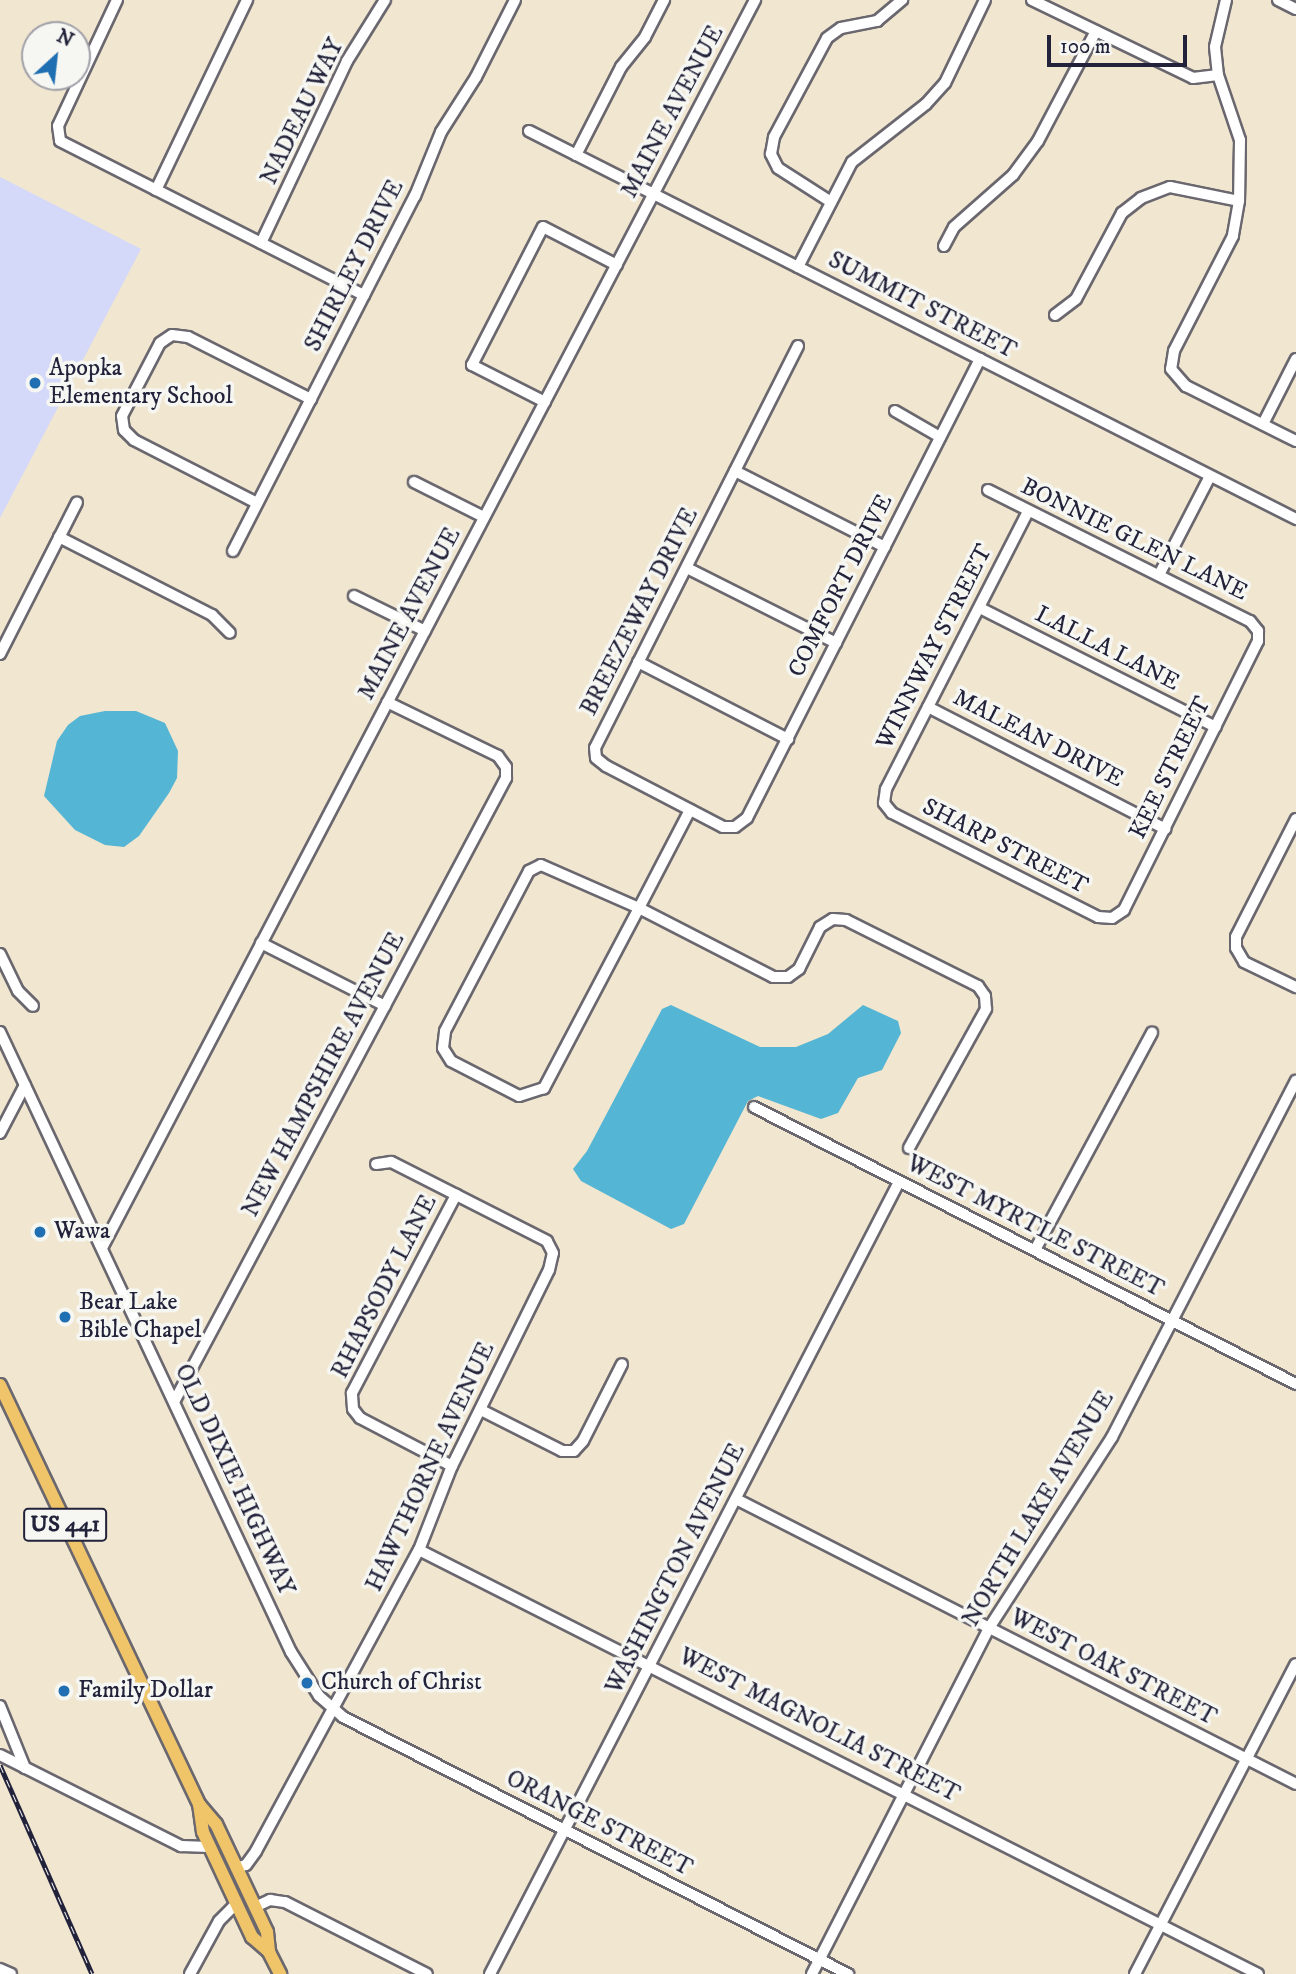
<!DOCTYPE html>
<html>
<head>
<meta charset="utf-8">
<style>
	body { margin:0 }
	#map { position:relative; width:1296px; height:1974px; overflow:hidden; background:#f1e6cf; font-family:"IM FELL DW Pica",serif }
	div>[style] { position:absolute }
	[style*='--x'] { left:calc(var(--x)*1px); top:calc(var(--y)*1px); width:calc(var(--w)*1px); rotate:calc(var(--a)*1deg) }
	.built>* { inset:0; background:#d4d8f9 }
	.water>* { inset:0; background:#55b5d4 }
	.roads { filter:drop-shadow(2px 0 #6a676f) drop-shadow(-2px 0 #6a676f) drop-shadow(0 2px #6a676f) drop-shadow(0 -2px #6a676f) }
	.minor>* { height:10px; margin:-5px; padding:0 5px; transform-origin:5px; border-radius:5px; background:#fff }
	.major>* { height:12px; margin:-6px; padding:0 6px; transform-origin:6px; border-radius:6px; background:#f0c469 }
	.rail>* { height:5px; margin-top:-2.5px; transform-origin:0; background:repeating-linear-gradient(90deg,#f6f6f2 0 8px,#22223b 0 16px); box-sizing:border-box; border-block:2px solid #22223b }
	.dots>* { width:19px; height:19px; translate:-50% -50%; box-sizing:border-box; border:4px solid #f6f6f2; border-radius:50% }
	span { translate:-50% -50%; white-space:nowrap; text-align:center; line-height:1.15; -webkit-text-stroke:7px #f6f6f2; paint-order:stroke }
	.shield-label span { padding:2px 5px; background:#f6f6f2; border:2px solid; border-radius:5px; -webkit-text-stroke-width:0 }
	.shield-label { font-size:23px; color:#22223b; font-weight:700 }
	.street-label { font-size:24px; color:#22223b }
	.poi-label { font-size:24px; color:#22223b }
	.left { translate:0 -50%; text-align:left }
	.north { position:absolute; left:21px; top:21px; width:70px; height:70px; box-sizing:border-box; background:#f6f6f2; border:2px solid #a1a1a9; border-radius:50%; rotate:27deg; font-size:19px; font-weight:700; line-height:28px; text-align:center; color:#22223b }
	.north::after { content:''; display:block; margin:auto; width:24px; height:32px; background:#1f6fb2; clip-path:polygon(50% 0,100% 100%,50% 72%,0 100%) }
	.scale { position:absolute; left:1047px; top:35px; width:140px; height:32px; box-sizing:border-box; border:4px solid #22223b; border-top:0; padding-left:9px; font-size:21px; line-height:24px; white-space:nowrap; color:#22223b; -webkit-text-stroke:5px #f6f6f2; paint-order:stroke }
</style>
</head>
<body>
<div id="map">
	<div class="built">
		<div style="clip-path:polygon(0 177px,141px 249px,0 518px)"></div>
	</div>
	<div class="water">
		<div style="clip-path:polygon(105px 711px,136px 711px,165px 723px,178px 751px,177px 778px,169px 793px,139px 836px,124px 847px,105px 845px,75px 830px,44px 796px,57px 741px,68px 725px,80px 716px)"></div>
		<div style="clip-path:polygon(671px 1005px,760px 1047px,796px 1047px,828px 1034px,863px 1005px,898px 1021px,901px 1033px,882px 1070px,858px 1078px,838px 1113px,821px 1119px,758px 1096px,748px 1101px,684px 1224px,671px 1229px,581px 1181px,573px 1169px,587px 1151px,662px 1009px)"></div>
	</div>
	<div class="roads">
		<div class="minor">
			<div style="--x:117;--y:0;--w:139;--a:115.1"></div>
			<div style="--x:58;--y:126;--w:15;--a:82"></div>
			<div style="--x:60;--y:141;--w:341;--a:26.9"></div>
			<div style="--x:1032;--y:0;--w:179;--a:25.8"></div>
			<div style="--x:1193;--y:78;--w:25;--a:-7"></div>
			<div style="--x:1226;--y:0;--w:48;--a:103.2"></div>
			<div style="--x:1215;--y:47;--w:28;--a:84"></div>
			<div style="--x:1218;--y:75;--w:69;--a:71.3"></div>
			<div style="--x:1240;--y:140;--w:61;--a:90.9"></div>
			<div style="--x:1239;--y:201;--w:36;--a:100"></div>
			<div style="--x:1233;--y:236;--w:129;--a:117.2"></div>
			<div style="--x:1174;--y:351;--w:18;--a:99"></div>
			<div style="--x:1171;--y:369;--w:23;--a:49"></div>
			<div style="--x:1186;--y:386;--w:123;--a:26.6"></div>
			<div style="--x:1278;--y:0;--w:20;--a:27"></div>
			<div style="--x:529;--y:131;--w:860;--a:26.83"></div>
			<div style="--x:576;--y:155;--w:99;--a:-62.9"></div>
			<div style="--x:621;--y:67;--w:38;--a:-51"></div>
			<div style="--x:645;--y:37;--w:42;--a:-62.8"></div>
			<div style="--x:156;--y:190;--w:211;--a:-64.4"></div>
			<div style="--x:831;--y:202;--w:63;--a:-147.3"></div>
			<div style="--x:778;--y:168;--w:16;--a:-117"></div>
			<div style="--x:771;--y:154;--w:17;--a:-80"></div>
			<div style="--x:774;--y:137;--w:112;--a:-61.8"></div>
			<div style="--x:827;--y:38;--w:17;--a:-36"></div>
			<div style="--x:841;--y:28;--w:37;--a:-11"></div>
			<div style="--x:877;--y:21;--w:33;--a:-40"></div>
			<div style="--x:261;--y:243;--w:201;--a:-64.7"></div>
			<div style="--x:347;--y:61;--w:72;--a:-58.1"></div>
			<div style="--x:944;--y:246;--w:21;--a:-62"></div>
			<div style="--x:954;--y:227;--w:79;--a:-41.4"></div>
			<div style="--x:1013;--y:175;--w:42;--a:-53.7"></div>
			<div style="--x:1038;--y:141;--w:124;--a:-62.2"></div>
			<div style="--x:798;--y:267;--w:118;--a:-62.8"></div>
			<div style="--x:852;--y:162;--w:94;--a:-38.1"></div>
			<div style="--x:926;--y:104;--w:28;--a:-48"></div>
			<div style="--x:945;--y:83;--w:92;--a:-64.3"></div>
			<div style="--x:1055;--y:315;--w:26;--a:-37"></div>
			<div style="--x:1076;--y:299;--w:98;--a:-61.9"></div>
			<div style="--x:1122;--y:213;--w:24;--a:-38"></div>
			<div style="--x:1141;--y:198;--w:31;--a:-21"></div>
			<div style="--x:1170;--y:187;--w:70;--a:11.5"></div>
			<div style="--x:798;--y:346;--w:450;--a:116.8"></div>
			<div style="--x:595;--y:748;--w:10;--a:84"></div>
			<div style="--x:596;--y:758;--w:13;--a:39"></div>
			<div style="--x:606;--y:766;--w:132;--a:27.5"></div>
			<div style="--x:723;--y:827;--w:12;--a:0"></div>
			<div style="--x:735;--y:827;--w:15;--a:-37"></div>
			<div style="--x:747;--y:818;--w:515;--a:-63.09"></div>
			<div style="--x:545;--y:402;--w:82;--a:-153.1"></div>
			<div style="--x:472;--y:365;--w:155;--a:-62.8"></div>
			<div style="--x:543;--y:227;--w:83;--a:27.2"></div>
			<div style="--x:895;--y:411;--w:52;--a:30"></div>
			<div style="--x:1263;--y:424;--w:73;--a:-63.1"></div>
			<div style="--x:735;--y:471;--w:168;--a:26.9"></div>
			<div style="--x:414;--y:482;--w:78;--a:26.6"></div>
			<div style="--x:988;--y:490;--w:293;--a:26.6"></div>
			<div style="--x:1250;--y:621;--w:13;--a:51"></div>
			<div style="--x:1258;--y:631;--w:10;--a:90"></div>
			<div style="--x:1258;--y:641;--w:301;--a:116.5"></div>
			<div style="--x:1124;--y:910;--w:14;--a:146"></div>
			<div style="--x:1112;--y:918;--w:14;--a:-176"></div>
			<div style="--x:1098;--y:917;--w:231;--a:-153.2"></div>
			<div style="--x:892;--y:813;--w:13;--a:-129"></div>
			<div style="--x:884;--y:803;--w:14;--a:-82"></div>
			<div style="--x:886;--y:789;--w:312;--a:-62.9"></div>
			<div style="--x:257;--y:503;--w:138;--a:-152.9"></div>
			<div style="--x:134;--y:440;--w:14;--a:-135"></div>
			<div style="--x:124;--y:430;--w:14;--a:-98"></div>
			<div style="--x:122;--y:416;--w:82;--a:-62.5"></div>
			<div style="--x:160;--y:343;--w:14;--a:-34"></div>
			<div style="--x:172;--y:335;--w:16;--a:7"></div>
			<div style="--x:188;--y:337;--w:138;--a:26.8"></div>
			<div style="--x:59;--y:537;--w:172;--a:27"></div>
			<div style="--x:212;--y:615;--w:25;--a:45"></div>
			<div style="--x:233;--y:551;--w:399;--a:-62.9"></div>
			<div style="--x:415;--y:196;--w:69;--a:-67.9"></div>
			<div style="--x:441;--y:132;--w:65;--a:-57.5"></div>
			<div style="--x:476;--y:77;--w:86;--a:-63.1"></div>
			<div style="--x:687;--y:568;--w:167;--a:26.7"></div>
			<div style="--x:1159;--y:575;--w:111;--a:-62.7"></div>
			<div style="--x:354;--y:596;--w:79;--a:26.2"></div>
			<div style="--x:980;--y:608;--w:264;--a:26.8"></div>
			<div style="--x:0;--y:654;--w:170;--a:-63.1"></div>
			<div style="--x:638;--y:662;--w:169;--a:27.2"></div>
			<div style="--x:928;--y:707;--w:267;--a:27.2"></div>
			<div style="--x:690;--y:810;--w:110;--a:117.5"></div>
			<div style="--x:639;--y:908;--w:204;--a:117.8"></div>
			<div style="--x:544;--y:1088;--w:26;--a:162"></div>
			<div style="--x:519;--y:1096;--w:76;--a:-152.8"></div>
			<div style="--x:451;--y:1061;--w:15;--a:-122"></div>
			<div style="--x:443;--y:1048;--w:17;--a:-83"></div>
			<div style="--x:445;--y:1031;--w:181;--a:-62.3"></div>
			<div style="--x:529;--y:871;--w:13;--a:-27"></div>
			<div style="--x:541;--y:865;--w:107;--a:23.7"></div>
			<div style="--x:639;--y:908;--w:151;--a:27.2"></div>
			<div style="--x:773;--y:977;--w:15;--a:0"></div>
			<div style="--x:788;--y:977;--w:14;--a:-36"></div>
			<div style="--x:799;--y:969;--w:47;--a:-63.4"></div>
			<div style="--x:820;--y:927;--w:15;--a:-32"></div>
			<div style="--x:833;--y:919;--w:13;--a:4"></div>
			<div style="--x:846;--y:920;--w:148;--a:26.6"></div>
			<div style="--x:978;--y:986;--w:12;--a:55"></div>
			<div style="--x:985;--y:996;--w:13;--a:86"></div>
			<div style="--x:986;--y:1009;--w:159;--a:119"></div>
			<div style="--x:1296;--y:819;--w:132;--a:117"></div>
			<div style="--x:1236;--y:937;--w:11;--a:90"></div>
			<div style="--x:1236;--y:948;--w:16;--a:60"></div>
			<div style="--x:1244;--y:962;--w:58;--a:25.7"></div>
			<div style="--x:261;--y:943;--w:139;--a:26.9"></div>
			<div style="--x:0;--y:954;--w:41;--a:64.1"></div>
			<div style="--x:18;--y:991;--w:21;--a:45"></div>
			<div style="--x:0;--y:1032;--w:685;--a:64.86"></div>
			<div style="--x:291;--y:1652;--w:52;--a:57.5"></div>
			<div style="--x:319;--y:1696;--w:32;--a:41"></div>
			<div style="--x:343;--y:1717;--w:567;--a:26.97"></div>
			<div style="--x:754;--y:1107;--w:609;--a:27.07"></div>
			<div style="--x:0;--y:1133;--w:54;--a:-62.5"></div>
			<div style="--x:102;--y:1248;--w:1409;--a:-62.38"></div>
			<div style="--x:1035;--y:1250;--w:247;--a:-61.7"></div>
			<div style="--x:174;--y:1402;--w:707;--a:-61.98"></div>
			<div style="--x:506;--y:778;--w:11;--a:-90"></div>
			<div style="--x:506;--y:767;--w:14;--a:-126"></div>
			<div style="--x:498;--y:756;--w:123;--a:-154.1"></div>
			<div style="--x:481;--y:1410;--w:91;--a:26.8"></div>
			<div style="--x:562;--y:1451;--w:12;--a:0"></div>
			<div style="--x:574;--y:1451;--w:13;--a:-48"></div>
			<div style="--x:583;--y:1441;--w:86;--a:-63.1"></div>
			<div style="--x:452;--y:1466;--w:104;--a:-152.4"></div>
			<div style="--x:360;--y:1418;--w:11;--a:-128"></div>
			<div style="--x:353;--y:1409;--w:16;--a:-94"></div>
			<div style="--x:352;--y:1393;--w:224;--a:-62.3"></div>
			<div style="--x:736;--y:1499;--w:628;--a:26.97"></div>
			<div style="--x:419;--y:1550;--w:940;--a:26.81"></div>
			<div style="--x:0;--y:1706;--w:67;--a:68"></div>
			<div style="--x:0;--y:1755;--w:203;--a:26.7"></div>
			<div style="--x:181;--y:1846;--w:29;--a:2"></div>
			<div style="--x:236;--y:1868;--w:10;--a:-17"></div>
			<div style="--x:246;--y:1865;--w:17;--a:-54"></div>
			<div style="--x:256;--y:1851;--w:342;--a:-61.6"></div>
			<div style="--x:419;--y:1550;--w:90;--a:-68.6"></div>
			<div style="--x:452;--y:1466;--w:219;--a:-63.7"></div>
			<div style="--x:549;--y:1270;--w:17;--a:-77"></div>
			<div style="--x:553;--y:1253;--w:13;--a:-117"></div>
			<div style="--x:547;--y:1241;--w:175;--a:-153.1"></div>
			<div style="--x:391;--y:1162;--w:15;--a:172"></div>
			<div style="--x:255;--y:1907;--w:17;--a:-25"></div>
			<div style="--x:270;--y:1900;--w:15;--a:8"></div>
			<div style="--x:285;--y:1902;--w:159;--a:26.9"></div>
			<div style="--x:0;--y:1969;--w:12;--a:24"></div>
			<div style="--x:190;--y:1974;--w:60;--a:-61.3"></div>
			<div style="--x:219;--y:1921;--w:25;--a:-45"></div>
			<div style="--x:490;--y:1974;--w:891;--a:-62.69"></div>
			<div style="--x:812;--y:1974;--w:389;--a:-62.9"></div>
			<div style="--x:989;--y:1628;--w:227;--a:-57.2"></div>
			<div style="--x:1112;--y:1437;--w:401;--a:-62.7"></div>
			<div style="--x:1135;--y:1974;--w:349;--a:-62.6"></div>
		</div>
		<div class="major">
			<div style="--x:0;--y:1385;--w:464;--a:64.6"></div>
			<div style="--x:199;--y:1804;--w:26;--a:50"></div>
			<div style="--x:216;--y:1824;--w:119;--a:64.7"></div>
			<div style="--x:267;--y:1932;--w:20;--a:84"></div>
			<div style="--x:269;--y:1952;--w:25;--a:63"></div>
			<div style="--x:199;--y:1804;--w:28;--a:82"></div>
			<div style="--x:203;--y:1832;--w:116;--a:65"></div>
			<div style="--x:252;--y:1937;--w:23;--a:41"></div>
		</div>
	</div>
	<div class="rail">
		<div style="--x:0;--y:1765;--w:228;--a:66.2"></div>
	</div>
	<div class="dots">
		<div style="left:35px;top:383px;background:#1f6fb2"></div>
		<div style="left:40px;top:1232px;background:#1f6fb2"></div>
		<div style="left:65px;top:1317px;background:#1f6fb2"></div>
		<div style="left:307px;top:1683px;background:#1f6fb2"></div>
		<div style="left:64px;top:1691px;background:#1f6fb2"></div>
	</div>
	<div class="shield-label">
		<span style="left:65px;top:1525px">US 441</span>
	</div>
	<div class="street-label">
		<span style="left:303px;top:112px;rotate:-64deg">NADEAU WAY</span>
		<span style="left:673px;top:112px;rotate:-62deg">MAINE AVENUE</span>
		<span style="left:355px;top:266px;rotate:-63deg">SHIRLEY DRIVE</span>
		<span style="left:922px;top:306px;rotate:27deg">SUMMIT STREET</span>
		<span style="left:1134px;top:540px;rotate:26deg">BONNIE GLEN LANE</span>
		<span style="left:841px;top:586px;rotate:-63deg">COMFORT DRIVE</span>
		<span style="left:640px;top:612px;rotate:-63deg">BREEZEWAY DRIVE</span>
		<span style="left:410px;top:614px;rotate:-62deg">MAINE AVENUE</span>
		<span style="left:935px;top:647px;rotate:-63deg">WINNWAY STREET</span>
		<span style="left:1107px;top:649px;rotate:27deg">LALLA LANE</span>
		<span style="left:1038px;top:739px;rotate:27deg">MALEAN DRIVE</span>
		<span style="left:1171px;top:768px;rotate:-64deg">KEE STREET</span>
		<span style="left:1005px;top:847px;rotate:27deg">SHARP STREET</span>
		<span style="left:324px;top:1075px;rotate:-62deg">NEW HAMPSHIRE AVENUE</span>
		<span style="left:1035px;top:1227px;rotate:27deg">WEST MYRTLE STREET</span>
		<span style="left:385px;top:1287px;rotate:-63deg">RHAPSODY LANE</span>
		<span style="left:431px;top:1467px;rotate:-65deg">HAWTHORNE AVENUE</span>
		<span style="left:234px;top:1480px;rotate:65deg">OLD DIXIE HIGHWAY</span>
		<span style="left:1039px;top:1509px;rotate:-59deg">NORTH LAKE AVENUE</span>
		<span style="left:676px;top:1569px;rotate:-63deg">WASHINGTON AVENUE</span>
		<span style="left:1113px;top:1668px;rotate:27deg">WEST OAK STREET</span>
		<span style="left:819px;top:1726px;rotate:27deg">WEST MAGNOLIA STREET</span>
		<span style="left:599px;top:1824px;rotate:27deg">ORANGE STREET</span>
	</div>
	<div class="poi-label">
		<span class="left" style="left:49px;top:383px">Apopka<br>Elementary School</span>
		<span class="left" style="left:54px;top:1232px">Wawa</span>
		<span class="left" style="left:79px;top:1317px">Bear Lake<br>Bible Chapel</span>
		<span class="left" style="left:321px;top:1683px">Church of Christ</span>
		<span class="left" style="left:78px;top:1691px">Family Dollar</span>
	</div>
	<div class="north">N</div>
	<div class="scale">100 m</div>
</div>
</body>
</html>
